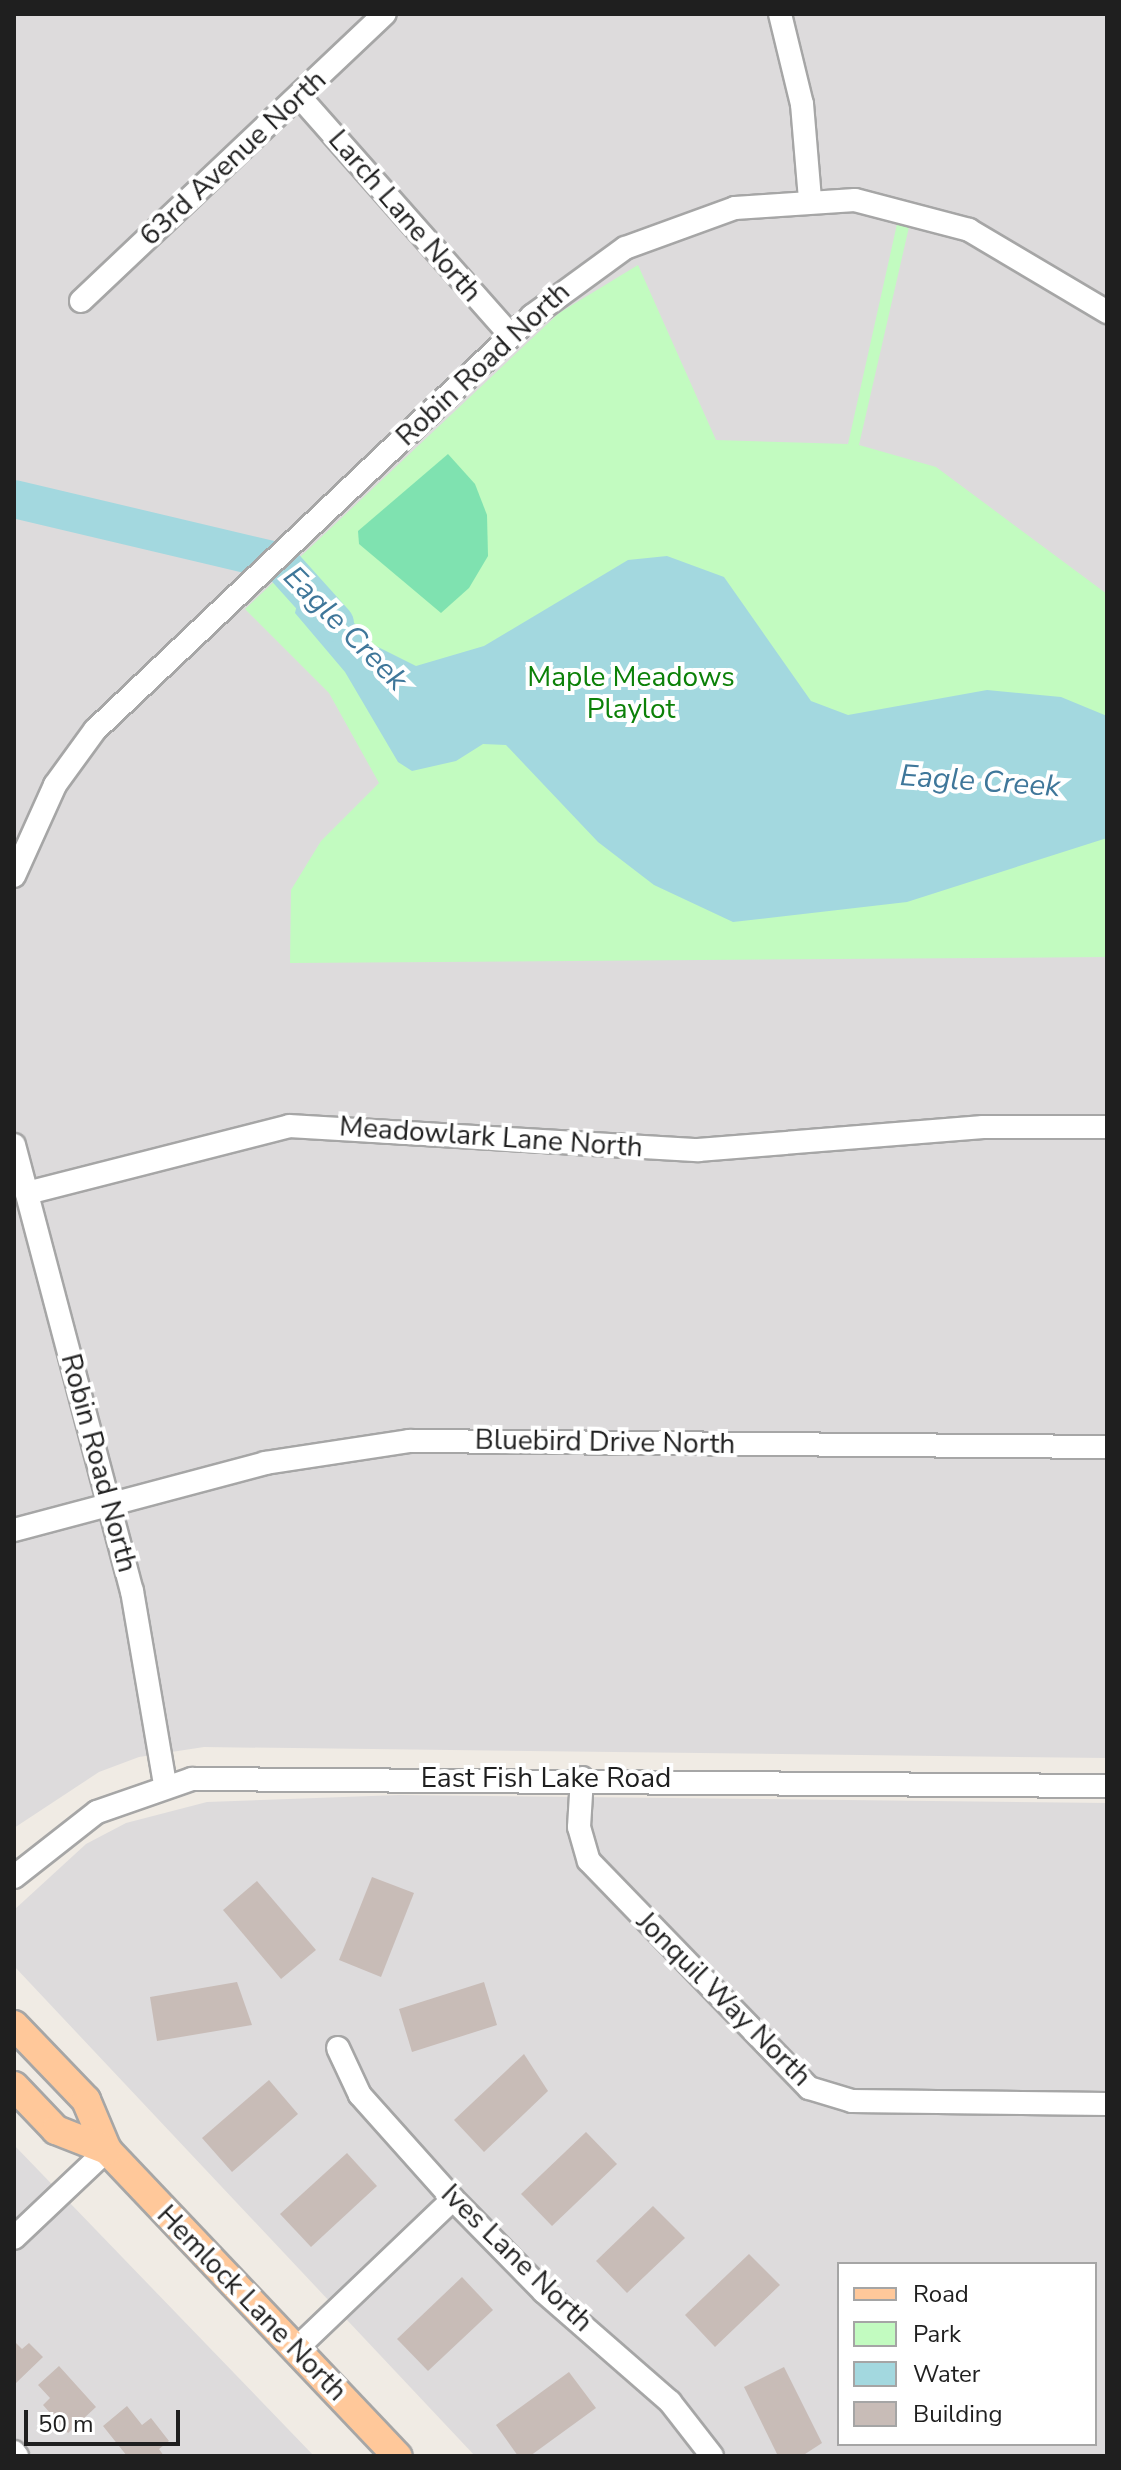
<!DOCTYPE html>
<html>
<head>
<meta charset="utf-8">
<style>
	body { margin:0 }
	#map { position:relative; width:1121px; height:2470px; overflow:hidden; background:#f0ebe4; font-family:"Nunito Sans",sans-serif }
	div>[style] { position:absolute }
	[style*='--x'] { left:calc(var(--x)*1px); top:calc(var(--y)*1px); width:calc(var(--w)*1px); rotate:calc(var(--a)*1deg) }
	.residential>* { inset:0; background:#dddbdc }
	.park>* { inset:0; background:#c2fbc0 }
	.pitch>* { inset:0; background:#7fe2b0 }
	.water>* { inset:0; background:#a3d8df }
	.river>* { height:38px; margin:-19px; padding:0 19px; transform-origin:19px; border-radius:19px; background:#a3d8df }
	.building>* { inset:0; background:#c8bcb7 }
	.roads { filter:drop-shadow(2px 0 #a6a6a6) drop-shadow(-2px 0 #a6a6a6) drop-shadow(0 2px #a6a6a6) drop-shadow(0 -2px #a6a6a6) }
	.minor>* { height:22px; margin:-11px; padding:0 11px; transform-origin:11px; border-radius:11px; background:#fff }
	.major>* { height:28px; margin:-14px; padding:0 14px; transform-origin:14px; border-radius:14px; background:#ffc89a }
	span { translate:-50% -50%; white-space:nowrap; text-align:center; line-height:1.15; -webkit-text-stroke:8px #fff; paint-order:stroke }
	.street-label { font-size:28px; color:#1f1f1f }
	.park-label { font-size:28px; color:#0c8108 }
	.water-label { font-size:30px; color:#3f779a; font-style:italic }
	.frame { position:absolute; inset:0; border:16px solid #1f1f1f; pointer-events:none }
	.legend { position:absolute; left:837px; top:2262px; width:260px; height:184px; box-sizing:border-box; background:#fff; border:2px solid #a5a5a5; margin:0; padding:10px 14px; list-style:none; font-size:24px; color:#1f1f1f }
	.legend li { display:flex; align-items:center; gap:16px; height:40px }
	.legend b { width:40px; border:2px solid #a5a5a5 }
	.scale { position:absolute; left:24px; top:2410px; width:156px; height:36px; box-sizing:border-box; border:4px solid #1f1f1f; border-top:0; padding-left:10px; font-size:24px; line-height:28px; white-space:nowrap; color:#1f1f1f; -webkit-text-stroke:6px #fff; paint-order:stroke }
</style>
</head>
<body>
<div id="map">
	<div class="residential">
		<div style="clip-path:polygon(14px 14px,1107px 14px,1107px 1758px,204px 1747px,139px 1757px,99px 1772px,14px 1828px)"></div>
		<div style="clip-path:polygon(evenodd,399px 1795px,1107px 1803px,1107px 2456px,475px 2456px,14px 1966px,14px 1910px,86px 1844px,126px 1823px,207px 1802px,399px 1795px,839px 2264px,1095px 2264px,1095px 2444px,839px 2444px,839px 2264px)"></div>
		<div style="clip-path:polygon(14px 2145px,314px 2456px,14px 2456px)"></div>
	</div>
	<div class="park">
		<div style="clip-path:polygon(897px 224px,909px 227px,859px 445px,936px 467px,1107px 594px,1107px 957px,290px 963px,291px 890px,321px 841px,379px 783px,329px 693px,245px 609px,559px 313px,638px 265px,716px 440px,848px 444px)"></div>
	</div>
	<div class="pitch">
		<div style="clip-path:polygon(448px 454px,475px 484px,487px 515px,488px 556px,469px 588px,441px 613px,359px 544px,358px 531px)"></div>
	</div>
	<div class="water">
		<div style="clip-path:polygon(667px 556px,724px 577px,811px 701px,848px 715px,987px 690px,1061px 697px,1107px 716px,1107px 838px,907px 902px,733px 922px,654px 885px,598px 842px,506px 745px,483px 744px,456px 761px,412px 771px,398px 762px,345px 672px,295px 613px,301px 586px,327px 591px,372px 644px,416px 666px,484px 646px,628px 560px)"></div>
	</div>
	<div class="river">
		<div style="--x:14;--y:499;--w:273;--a:13.3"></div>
		<div style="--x:280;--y:562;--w:82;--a:48"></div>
	</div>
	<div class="building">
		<div style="clip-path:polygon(372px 1877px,414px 1893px,381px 1977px,339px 1960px)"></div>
		<div style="clip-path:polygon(257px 1881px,316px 1950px,281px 1979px,223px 1910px)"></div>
		<div style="clip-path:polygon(237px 1982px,252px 2025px,157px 2041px,150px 1997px)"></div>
		<div style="clip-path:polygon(484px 1982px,497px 2025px,412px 2052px,399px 2009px)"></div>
		<div style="clip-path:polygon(524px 2054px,548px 2091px,484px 2152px,454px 2120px)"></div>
		<div style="clip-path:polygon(269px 2080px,298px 2114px,232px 2172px,202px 2138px)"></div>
		<div style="clip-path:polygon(586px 2132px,617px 2164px,552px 2226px,521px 2194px)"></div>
		<div style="clip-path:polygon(347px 2153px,377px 2186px,311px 2247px,280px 2214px)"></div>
		<div style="clip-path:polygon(653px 2206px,685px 2238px,627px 2293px,596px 2261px)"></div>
		<div style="clip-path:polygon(749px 2254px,780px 2285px,715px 2347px,685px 2315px)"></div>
		<div style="clip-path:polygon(462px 2277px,493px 2310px,428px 2371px,397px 2339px)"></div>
		<div style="clip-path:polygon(14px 2341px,22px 2349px,29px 2343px,43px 2357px,16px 2383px)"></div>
		<div style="clip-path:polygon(59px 2366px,96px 2407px,68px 2433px,43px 2405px,50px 2398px,38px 2385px)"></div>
		<div style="clip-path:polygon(784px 2367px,822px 2443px,802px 2456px,778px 2456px,744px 2387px)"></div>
		<div style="clip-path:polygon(569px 2372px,596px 2408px,530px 2456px,518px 2456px,496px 2425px)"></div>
		<div style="clip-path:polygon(127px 2406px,142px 2425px,151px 2418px,169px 2441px,159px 2449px,164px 2456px,127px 2456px,103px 2426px)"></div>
	</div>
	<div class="roads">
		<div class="minor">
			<div style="--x:780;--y:14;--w:93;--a:76.3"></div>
			<div style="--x:802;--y:104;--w:95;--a:85.2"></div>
			<div style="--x:299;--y:96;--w:320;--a:48.5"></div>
			<div style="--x:81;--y:301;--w:418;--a:-43.4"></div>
			<div style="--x:14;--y:876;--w:100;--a:-65.7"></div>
			<div style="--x:55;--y:785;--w:68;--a:-54"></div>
			<div style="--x:95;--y:730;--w:602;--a:-43.45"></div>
			<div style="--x:532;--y:316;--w:115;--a:-36.2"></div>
			<div style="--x:625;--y:248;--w:117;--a:-20"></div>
			<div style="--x:735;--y:208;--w:120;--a:-3.8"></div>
			<div style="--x:855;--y:200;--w:118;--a:14.7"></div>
			<div style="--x:969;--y:230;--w:161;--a:30.7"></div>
			<div style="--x:14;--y:1145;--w:461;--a:75.2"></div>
			<div style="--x:132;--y:1591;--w:197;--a:80.3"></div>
			<div style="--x:27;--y:1193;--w:270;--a:-14.3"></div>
			<div style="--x:289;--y:1126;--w:410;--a:3.4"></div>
			<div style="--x:698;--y:1150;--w:286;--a:-4.6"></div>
			<div style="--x:983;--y:1127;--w:124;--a:0"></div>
			<div style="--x:14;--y:1530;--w:260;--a:-14.9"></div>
			<div style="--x:265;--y:1463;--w:146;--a:-8.7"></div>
			<div style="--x:409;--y:1441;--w:698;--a:0.49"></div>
			<div style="--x:582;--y:1778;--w:49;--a:93.5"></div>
			<div style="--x:579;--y:1827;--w:35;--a:74"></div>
			<div style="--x:589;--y:1861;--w:316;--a:45.9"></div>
			<div style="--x:809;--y:2088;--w:45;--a:16.8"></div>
			<div style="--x:852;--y:2101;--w:255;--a:0.7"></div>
			<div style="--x:14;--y:1877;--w:105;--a:-38.1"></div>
			<div style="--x:97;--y:1812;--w:101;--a:-19.2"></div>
			<div style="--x:192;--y:1779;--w:915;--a:0.44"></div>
			<div style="--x:338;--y:2048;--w:52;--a:64.9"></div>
			<div style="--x:360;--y:2095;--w:140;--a:48.2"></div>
			<div style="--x:453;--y:2199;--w:130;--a:45.6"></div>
			<div style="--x:544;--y:2292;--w:167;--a:41.1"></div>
			<div style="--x:670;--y:2402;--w:68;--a:52.1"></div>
			<div style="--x:14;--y:2238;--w:128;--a:-43.4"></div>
			<div style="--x:296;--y:2349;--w:217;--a:-43.7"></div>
			<div style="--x:14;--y:2452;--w:5;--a:53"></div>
		</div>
		<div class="major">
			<div style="--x:14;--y:2025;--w:104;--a:46.2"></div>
			<div style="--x:86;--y:2100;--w:54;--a:67.2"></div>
			<div style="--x:107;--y:2150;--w:422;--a:46.5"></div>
			<div style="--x:14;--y:2086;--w:61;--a:46.3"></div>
			<div style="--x:56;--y:2130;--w:55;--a:21.4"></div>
		</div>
	</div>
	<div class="street-label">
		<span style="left:233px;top:158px;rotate:-43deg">63rd Avenue North</span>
		<span style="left:405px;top:216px;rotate:49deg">Larch Lane North</span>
		<span style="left:483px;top:364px;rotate:-43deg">Robin Road North</span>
		<span style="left:491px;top:1137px;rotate:4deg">Meadowlark Lane North</span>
		<span style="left:605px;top:1442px;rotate:1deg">Bluebird Drive North</span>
		<span style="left:99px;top:1463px;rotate:75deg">Robin Road North</span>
		<span style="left:546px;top:1778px">East Fish Lake Road</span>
		<span style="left:724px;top:1999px;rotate:45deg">Jonquil Way North</span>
		<span style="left:517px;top:2258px;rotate:44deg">Ives Lane North</span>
		<span style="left:252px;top:2303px;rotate:46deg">Hemlock Lane North</span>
	</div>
	<div class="park-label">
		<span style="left:631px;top:693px">Maple Meadows<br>Playlot</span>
	</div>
	<div class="water-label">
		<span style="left:345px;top:629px;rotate:45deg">Eagle Creek</span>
		<span style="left:980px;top:782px;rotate:4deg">Eagle Creek</span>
	</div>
	<div class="frame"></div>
	<ul class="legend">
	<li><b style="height:10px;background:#ffc89a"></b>Road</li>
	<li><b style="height:22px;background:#c2fbc0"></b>Park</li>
	<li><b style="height:22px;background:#a3d8df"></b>Water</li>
	<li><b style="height:22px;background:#c8bcb7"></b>Building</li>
	</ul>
	<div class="scale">50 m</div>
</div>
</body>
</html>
